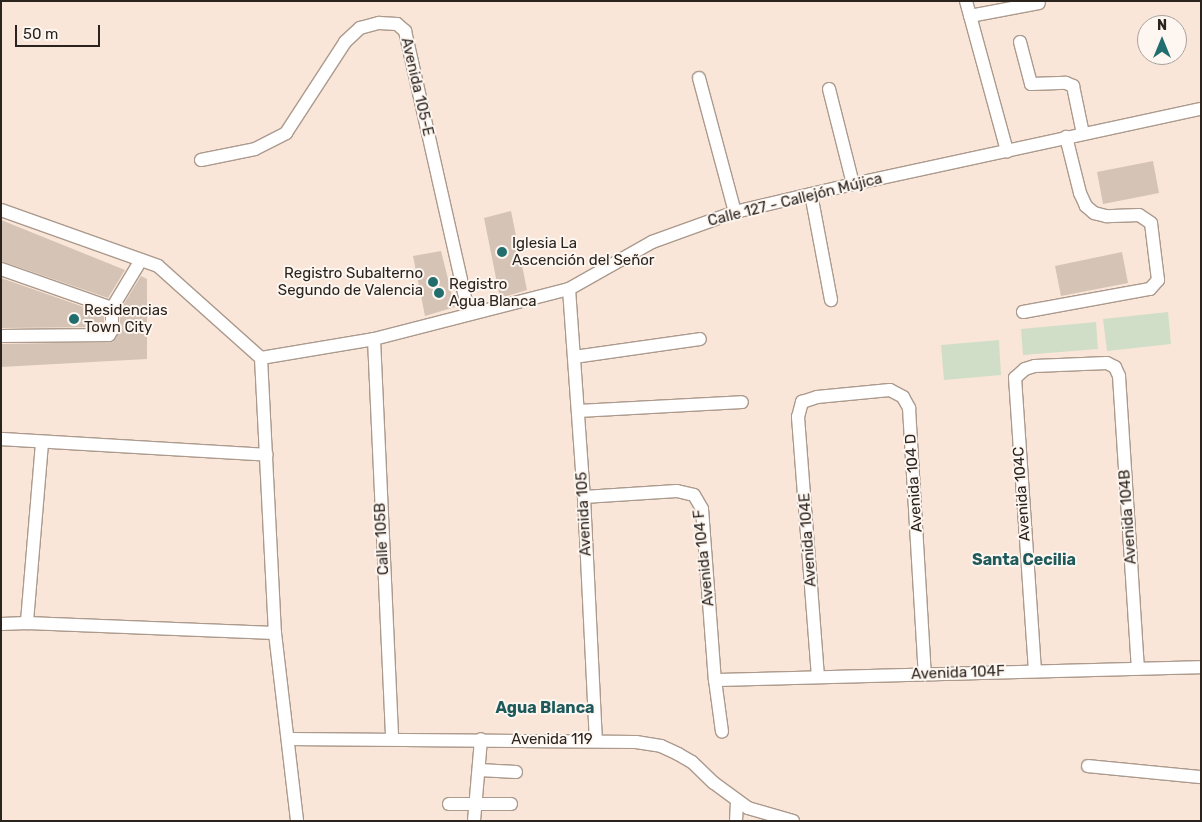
<!DOCTYPE html>
<html>
<head>
<meta charset="utf-8">
<style>
	body { margin:0 }
	#map { position:relative; width:1202px; height:822px; overflow:hidden; background:#f9e6d8; font-family:Rubik,sans-serif }
	div>[style] { position:absolute }
	[style*='--x'] { left:calc(var(--x)*1px); top:calc(var(--y)*1px); width:calc(var(--w)*1px); rotate:calc(var(--a)*1deg) }
	.green>* { inset:0; background:#d0dec8 }
	.building>* { inset:0; background:#d5c3b5 }
	.roads { filter:drop-shadow(1px 0 #ab9a8d) drop-shadow(-1px 0 #ab9a8d) drop-shadow(0 1px #ab9a8d) drop-shadow(0 -1px #ab9a8d) }
	.minor>* { height:12px; margin:-6px; padding:0 6px; transform-origin:6px; border-radius:6px; background:#fff }
	.dots>* { width:14px; height:14px; translate:-50% -50%; box-sizing:border-box; border:2px solid #fef6f0; border-radius:50% }
	span { translate:-50% -50%; white-space:nowrap; text-align:center; line-height:1.15; -webkit-text-stroke:4px #fef6f0; paint-order:stroke }
	.street-label { font-size:15px; color:#2a231e }
	.poi-label { font-size:15px; color:#2a231e }
	.left { translate:0 -50%; text-align:left }
	.right { translate:-100% -50%; text-align:right }
	.neighbourhood-label { font-size:16px; color:#1f5a5a; font-weight:700 }
	.frame { position:absolute; inset:0; border:2px solid #2a231e; pointer-events:none }
	.north { position:absolute; left:1137px; top:15px; width:50px; height:50px; box-sizing:border-box; background:#fef6f0; border:1px solid #a9a29c; border-radius:50%; rotate:0deg; font-size:14px; font-weight:700; line-height:20px; text-align:center; color:#2a231e }
	.north::after { content:''; display:block; margin:auto; width:18px; height:22px; background:#226e6e; clip-path:polygon(50% 0,100% 100%,50% 72%,0 100%) }
	.scale { position:absolute; left:15px; top:25px; width:85px; height:22px; box-sizing:border-box; border:2px solid #2a231e; border-top:0; padding-left:6px; font-size:15px; line-height:18px; white-space:nowrap; color:#2a231e; -webkit-text-stroke:4px #fef6f0; paint-order:stroke }
</style>
</head>
<body>
<div id="map">
	<div class="green">
		<div style="clip-path:polygon(1168px 312px,1171px 344px,1107px 351px,1103px 319px)"></div>
		<div style="clip-path:polygon(1096px 322px,1098px 349px,1023px 355px,1021px 329px)"></div>
		<div style="clip-path:polygon(999px 340px,1001px 375px,944px 380px,941px 345px)"></div>
	</div>
	<div class="building">
		<div style="clip-path:polygon(1153px 161px,1159px 193px,1103px 204px,1097px 172px)"></div>
		<div style="clip-path:polygon(511px 211px,527px 290px,500px 298px,484px 218px)"></div>
		<div style="clip-path:polygon(1px 220px,125px 270px,108px 298px,1px 261px)"></div>
		<div style="clip-path:polygon(441px 251px,455px 307px,425px 316px,413px 256px)"></div>
		<div style="clip-path:polygon(1122px 252px,1128px 283px,1061px 296px,1055px 266px)"></div>
		<div style="clip-path:polygon(141px 276px,147px 279px,147px 359px,1px 367px,1px 344px,113px 342px,120px 330px,120px 310px)"></div>
		<div style="clip-path:polygon(1px 278px,104px 314px,104px 327px,1px 328px)"></div>
	</div>
	<div class="roads">
		<div class="minor">
			<div style="--x:966;--y:1;--w:156;--a:74.7"></div>
			<div style="--x:970;--y:16;--w:70;--a:-10.7"></div>
			<div style="--x:1020;--y:42;--w:43;--a:75.3"></div>
			<div style="--x:1031;--y:84;--w:35;--a:-2"></div>
			<div style="--x:1066;--y:83;--w:8;--a:23"></div>
			<div style="--x:1073;--y:86;--w:49;--a:78.2"></div>
			<div style="--x:699;--y:78;--w:139;--a:75"></div>
			<div style="--x:829;--y:89;--w:98;--a:75.8"></div>
			<div style="--x:201;--y:160;--w:55;--a:-11.5"></div>
			<div style="--x:255;--y:149;--w:35;--a:-27"></div>
			<div style="--x:286;--y:133;--w:108;--a:-57"></div>
			<div style="--x:345;--y:42;--w:21;--a:-43"></div>
			<div style="--x:360;--y:28;--w:20;--a:-15"></div>
			<div style="--x:379;--y:23;--w:18;--a:3"></div>
			<div style="--x:397;--y:24;--w:11;--a:41"></div>
			<div style="--x:405;--y:31;--w:290;--a:77.3"></div>
			<div style="--x:811;--y:194;--w:108;--a:79.3"></div>
			<div style="--x:1;--y:210;--w:167;--a:19.6"></div>
			<div style="--x:158;--y:266;--w:138;--a:41.8"></div>
			<div style="--x:261;--y:358;--w:115;--a:-9.5"></div>
			<div style="--x:374;--y:339;--w:201;--a:-14.4"></div>
			<div style="--x:569;--y:289;--w:95;--a:-29.5"></div>
			<div style="--x:652;--y:242;--w:88;--a:-19.9"></div>
			<div style="--x:735;--y:212;--w:121;--a:-13.3"></div>
			<div style="--x:853;--y:184;--w:356;--a:-12.2"></div>
			<div style="--x:1;--y:269;--w:118;--a:19.4"></div>
			<div style="--x:569;--y:289;--w:209;--a:85.9"></div>
			<div style="--x:584;--y:497;--w:243;--a:87.2"></div>
			<div style="--x:1023;--y:312;--w:129;--a:-10.3"></div>
			<div style="--x:1150;--y:289;--w:12;--a:-48"></div>
			<div style="--x:1158;--y:280;--w:57;--a:-97"></div>
			<div style="--x:1151;--y:223;--w:14;--a:-146"></div>
			<div style="--x:1139;--y:215;--w:33;--a:178"></div>
			<div style="--x:1106;--y:216;--w:12;--a:-166"></div>
			<div style="--x:1094;--y:213;--w:11;--a:-139"></div>
			<div style="--x:1086;--y:206;--w:14;--a:-115"></div>
			<div style="--x:1080;--y:193;--w:58;--a:-104"></div>
			<div style="--x:1;--y:336;--w:108;--a:-0.5"></div>
			<div style="--x:109;--y:335;--w:6;--a:-59"></div>
			<div style="--x:112;--y:330;--w:22;--a:-90"></div>
			<div style="--x:112;--y:308;--w:56;--a:-58.9"></div>
			<div style="--x:374;--y:339;--w:400;--a:87.4"></div>
			<div style="--x:574;--y:357;--w:127;--a:-8.1"></div>
			<div style="--x:261;--y:358;--w:275;--a:87.1"></div>
			<div style="--x:275;--y:633;--w:189;--a:83.3"></div>
			<div style="--x:578;--y:411;--w:164;--a:-3.1"></div>
			<div style="--x:1;--y:439;--w:266;--a:3.4"></div>
			<div style="--x:42;--y:443;--w:181;--a:94.8"></div>
			<div style="--x:27;--y:623;--w:248;--a:2.3"></div>
			<div style="--x:584;--y:497;--w:93;--a:-3.7"></div>
			<div style="--x:677;--y:491;--w:17;--a:13"></div>
			<div style="--x:694;--y:495;--w:16;--a:60"></div>
			<div style="--x:702;--y:509;--w:171;--a:85.7"></div>
			<div style="--x:715;--y:680;--w:52;--a:82.3"></div>
			<div style="--x:1;--y:624;--w:26;--a:-2"></div>
			<div style="--x:1035;--y:671;--w:294;--a:-93.9"></div>
			<div style="--x:1015;--y:378;--w:13;--a:-42"></div>
			<div style="--x:1025;--y:369;--w:10;--a:-17"></div>
			<div style="--x:1035;--y:366;--w:72;--a:-2.4"></div>
			<div style="--x:1107;--y:363;--w:9;--a:27"></div>
			<div style="--x:1115;--y:367;--w:10;--a:66"></div>
			<div style="--x:1119;--y:376;--w:293;--a:86.3"></div>
			<div style="--x:818;--y:677;--w:261;--a:-94.4"></div>
			<div style="--x:798;--y:417;--w:16;--a:-75"></div>
			<div style="--x:802;--y:402;--w:16;--a:-18"></div>
			<div style="--x:817;--y:397;--w:73;--a:-5.5"></div>
			<div style="--x:890;--y:390;--w:15;--a:28"></div>
			<div style="--x:903;--y:397;--w:13;--a:61"></div>
			<div style="--x:909;--y:408;--w:266;--a:86.6"></div>
			<div style="--x:715;--y:680;--w:486;--a:-1.5"></div>
			<div style="--x:288;--y:739;--w:348;--a:0.5"></div>
			<div style="--x:636;--y:742;--w:25;--a:9"></div>
			<div style="--x:661;--y:746;--w:19;--a:25"></div>
			<div style="--x:678;--y:754;--w:16;--a:30"></div>
			<div style="--x:692;--y:762;--w:30;--a:44"></div>
			<div style="--x:714;--y:783;--w:42;--a:36.3"></div>
			<div style="--x:748;--y:808;--w:47;--a:16.1"></div>
			<div style="--x:1088;--y:766;--w:114;--a:5.6"></div>
			<div style="--x:479;--y:770;--w:37;--a:3"></div>
			<div style="--x:449;--y:804;--w:62;--a:0"></div>
			<div style="--x:474;--y:821;--w:82;--a:-85.1"></div>
			<div style="--x:736;--y:821;--w:20;--a:-87"></div>
		</div>
	</div>
	<div class="dots">
		<div style="left:502px;top:252px;background:#226e6e"></div>
		<div style="left:433px;top:282px;background:#226e6e"></div>
		<div style="left:439px;top:293px;background:#226e6e"></div>
		<div style="left:74px;top:319px;background:#226e6e"></div>
	</div>
	<div class="street-label">
		<span style="left:417px;top:87px;rotate:77deg">Avenida 105-E</span>
		<span style="left:795px;top:200px;rotate:-14deg">Calle 127 - Callejón Mújica</span>
		<span style="left:914px;top:483px;rotate:-94deg">Avenida 104 D</span>
		<span style="left:1022px;top:494px;rotate:-94deg">Avenida 104C</span>
		<span style="left:584px;top:514px;rotate:-93deg">Avenida 105</span>
		<span style="left:1128px;top:517px;rotate:-94deg">Avenida 104B</span>
		<span style="left:382px;top:539px;rotate:-93deg">Calle 105B</span>
		<span style="left:808px;top:540px;rotate:-94deg">Avenida 104E</span>
		<span style="left:704px;top:558px;rotate:-96deg">Avenida 104 F</span>
		<span style="left:958px;top:673px;rotate:-2deg">Avenida 104F</span>
		<span style="left:552px;top:740px">Avenida 119</span>
	</div>
	<div class="poi-label">
		<span class="left" style="left:512px;top:252px">Iglesia La<br>Ascención del Señor</span>
		<span class="right" style="left:423px;top:282px">Registro Subalterno<br>Segundo de Valencia</span>
		<span class="left" style="left:449px;top:293px">Registro<br>Agua Blanca</span>
		<span class="left" style="left:84px;top:319px">Residencias<br>Town City</span>
	</div>
	<div class="neighbourhood-label">
		<span style="left:1024px;top:560px">Santa Cecilia</span>
		<span style="left:545px;top:708px">Agua Blanca</span>
	</div>
	<div class="frame"></div>
	<div class="north">N</div>
	<div class="scale">50 m</div>
</div>
</body>
</html>
